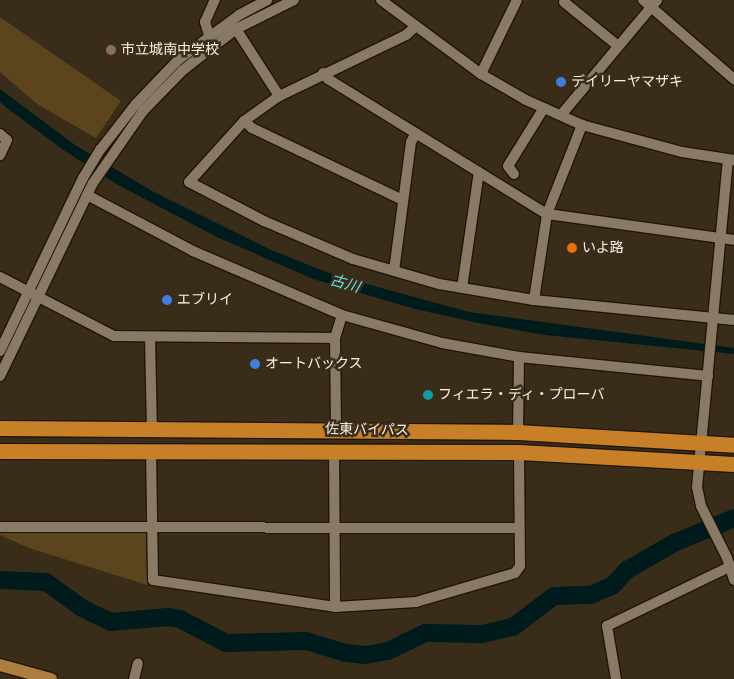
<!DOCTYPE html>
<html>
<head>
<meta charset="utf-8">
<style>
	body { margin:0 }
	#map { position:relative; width:734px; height:679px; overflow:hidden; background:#392d1a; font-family:"Varela Round","Noto Sans JP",sans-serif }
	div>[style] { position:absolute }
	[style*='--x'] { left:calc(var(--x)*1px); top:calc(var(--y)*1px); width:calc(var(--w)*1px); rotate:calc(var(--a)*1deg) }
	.green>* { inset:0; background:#5b441e }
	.water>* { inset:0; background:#001b1b }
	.river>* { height:18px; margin:-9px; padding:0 9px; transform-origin:9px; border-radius:9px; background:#001b1b }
	.roads { filter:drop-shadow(1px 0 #201503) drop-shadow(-1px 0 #201503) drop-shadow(0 1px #201503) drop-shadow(0 -1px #201503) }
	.minor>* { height:10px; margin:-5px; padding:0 5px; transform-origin:5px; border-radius:5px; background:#887a64 }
	.major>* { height:12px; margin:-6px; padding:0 6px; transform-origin:6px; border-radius:6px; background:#ae7e40 }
	.highway>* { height:15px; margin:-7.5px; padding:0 7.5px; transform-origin:7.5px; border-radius:7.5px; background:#c78028 }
	.dots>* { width:14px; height:14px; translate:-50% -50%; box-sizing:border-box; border:2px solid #392d1a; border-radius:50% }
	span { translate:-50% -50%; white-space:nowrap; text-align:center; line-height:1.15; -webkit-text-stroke:5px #392d1a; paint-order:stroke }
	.poi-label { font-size:14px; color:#f9f1e5 }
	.left { translate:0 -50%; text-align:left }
	.street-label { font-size:14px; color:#f9f1e5 }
	.water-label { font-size:15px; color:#5ee3e4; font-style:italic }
</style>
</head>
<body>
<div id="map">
	<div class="green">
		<div style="clip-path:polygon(0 17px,121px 101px,96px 138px,37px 104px,0 72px)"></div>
		<div style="clip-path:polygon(0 531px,145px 533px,148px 537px,147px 585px,29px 548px,0 535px)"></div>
	</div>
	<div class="water">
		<div style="clip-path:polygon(0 89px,75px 145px,152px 191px,271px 250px,334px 275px,469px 312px,734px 348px,734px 354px,545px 335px,483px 324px,415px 309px,313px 279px,217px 237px,118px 185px,62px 149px,7px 108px,0 102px)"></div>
	</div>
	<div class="river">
		<div style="--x:0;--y:580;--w:46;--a:2.5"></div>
		<div style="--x:46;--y:582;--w:44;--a:35.8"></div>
		<div style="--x:82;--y:608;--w:32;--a:26"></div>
		<div style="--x:111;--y:622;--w:57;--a:-5"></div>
		<div style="--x:168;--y:617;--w:12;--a:9"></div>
		<div style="--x:180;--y:619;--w:52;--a:27.6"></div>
		<div style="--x:226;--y:643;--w:80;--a:-1.4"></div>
		<div style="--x:306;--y:641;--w:42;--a:16.7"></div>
		<div style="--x:346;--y:653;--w:19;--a:6"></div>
		<div style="--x:365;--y:655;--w:23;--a:-10"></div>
		<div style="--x:388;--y:651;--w:41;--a:-25.9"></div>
		<div style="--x:425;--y:633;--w:57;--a:1"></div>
		<div style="--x:482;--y:634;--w:32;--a:-13"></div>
		<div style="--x:513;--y:627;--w:51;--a:-37.1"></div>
		<div style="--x:554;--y:596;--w:37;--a:-2"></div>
		<div style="--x:591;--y:595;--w:24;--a:-24"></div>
		<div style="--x:613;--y:585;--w:21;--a:-47"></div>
		<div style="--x:627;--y:570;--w:54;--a:-29.9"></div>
		<div style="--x:674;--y:543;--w:65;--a:-22.6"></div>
	</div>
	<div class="roads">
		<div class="minor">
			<div style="--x:381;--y:0;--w:124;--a:36.5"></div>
			<div style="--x:481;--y:74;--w:52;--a:30"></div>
			<div style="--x:526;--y:100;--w:61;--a:24.1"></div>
			<div style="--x:582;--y:125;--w:104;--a:15.1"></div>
			<div style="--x:682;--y:152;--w:53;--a:8.7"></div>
			<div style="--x:643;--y:0;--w:121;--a:41"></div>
			<div style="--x:564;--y:2;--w:68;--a:39.1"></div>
			<div style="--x:416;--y:26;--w:13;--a:138"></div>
			<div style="--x:406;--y:35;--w:141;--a:154.3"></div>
			<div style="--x:279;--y:96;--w:43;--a:144.5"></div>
			<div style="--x:244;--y:121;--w:82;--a:132"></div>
			<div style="--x:189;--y:182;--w:85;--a:27.5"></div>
			<div style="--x:264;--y:221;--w:97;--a:23.1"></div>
			<div style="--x:353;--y:259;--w:90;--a:16.2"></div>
			<div style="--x:439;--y:284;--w:96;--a:9.6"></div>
			<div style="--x:534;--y:300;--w:201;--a:5.7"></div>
			<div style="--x:236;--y:29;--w:80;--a:57.3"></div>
			<div style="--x:209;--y:35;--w:14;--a:-107"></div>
			<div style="--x:205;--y:22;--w:24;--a:-66"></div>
			<div style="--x:323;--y:73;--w:8;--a:50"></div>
			<div style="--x:328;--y:79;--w:257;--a:31.7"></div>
			<div style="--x:547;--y:214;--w:189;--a:7.9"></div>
			<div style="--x:481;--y:74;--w:82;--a:-64.1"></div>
			<div style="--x:561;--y:115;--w:150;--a:-50.1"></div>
			<div style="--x:244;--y:121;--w:11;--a:41"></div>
			<div style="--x:252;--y:128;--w:167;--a:25.5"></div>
			<div style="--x:0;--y:134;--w:9;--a:41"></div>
			<div style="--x:7;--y:140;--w:17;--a:115"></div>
			<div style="--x:728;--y:159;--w:329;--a:95.4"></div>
			<div style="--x:697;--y:487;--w:19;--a:78"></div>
			<div style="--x:701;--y:506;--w:58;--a:63.4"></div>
			<div style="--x:727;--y:558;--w:23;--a:72"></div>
			<div style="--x:514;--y:174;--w:10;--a:-127"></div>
			<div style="--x:508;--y:166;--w:68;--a:-58.2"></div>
			<div style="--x:87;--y:195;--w:120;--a:27.8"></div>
			<div style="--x:193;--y:251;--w:162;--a:23.2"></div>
			<div style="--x:342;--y:315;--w:104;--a:15.6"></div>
			<div style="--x:442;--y:343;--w:78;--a:10.3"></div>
			<div style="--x:519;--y:357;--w:190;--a:5.7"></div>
			<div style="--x:394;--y:271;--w:130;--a:-82.5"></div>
			<div style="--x:411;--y:142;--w:10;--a:-61"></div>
			<div style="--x:0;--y:277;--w:128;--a:27.4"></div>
			<div style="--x:114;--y:336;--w:221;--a:0.5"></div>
			<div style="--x:462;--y:288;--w:117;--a:-81.7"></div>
			<div style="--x:534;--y:300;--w:87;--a:-81.4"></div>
			<div style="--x:547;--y:214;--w:96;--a:-68.5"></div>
			<div style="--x:150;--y:337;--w:93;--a:88.8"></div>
			<div style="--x:0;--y:351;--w:192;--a:-64.4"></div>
			<div style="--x:83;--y:178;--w:33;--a:-59"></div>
			<div style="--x:100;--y:150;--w:58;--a:-52"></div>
			<div style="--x:136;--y:104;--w:61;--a:-46.3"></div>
			<div style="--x:178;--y:60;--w:76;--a:-36.4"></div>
			<div style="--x:239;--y:15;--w:32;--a:-28"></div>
			<div style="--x:0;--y:376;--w:214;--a:-64.3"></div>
			<div style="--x:93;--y:183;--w:88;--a:-55.2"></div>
			<div style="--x:143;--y:111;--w:57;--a:-45.7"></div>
			<div style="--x:183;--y:70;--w:67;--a:-37.7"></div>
			<div style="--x:236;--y:29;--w:65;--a:-26.6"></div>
			<div style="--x:336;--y:430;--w:92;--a:-90.6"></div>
			<div style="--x:335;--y:338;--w:24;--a:-73"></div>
			<div style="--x:518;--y:432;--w:75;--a:-89.2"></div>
			<div style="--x:151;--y:450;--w:130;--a:89.1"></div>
			<div style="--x:153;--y:580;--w:184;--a:8.4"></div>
			<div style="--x:335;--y:607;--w:81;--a:-3.5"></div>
			<div style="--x:416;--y:602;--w:103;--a:-16.3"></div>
			<div style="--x:515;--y:573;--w:9;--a:-54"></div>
			<div style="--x:520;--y:566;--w:114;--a:-90.5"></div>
			<div style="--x:334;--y:450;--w:157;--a:89.6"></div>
			<div style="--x:0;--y:527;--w:519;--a:0.11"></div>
			<div style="--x:134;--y:679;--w:16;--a:-76"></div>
			<div style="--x:616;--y:679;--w:54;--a:-99.6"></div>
			<div style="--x:607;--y:626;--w:138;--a:-25.8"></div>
		</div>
		<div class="major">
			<div style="--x:0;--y:665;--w:53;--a:15.4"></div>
		</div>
		<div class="highway">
			<div style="--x:0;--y:428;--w:518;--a:0.44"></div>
			<div style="--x:518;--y:432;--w:216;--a:3.4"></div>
			<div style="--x:0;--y:451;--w:519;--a:0.11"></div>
			<div style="--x:519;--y:452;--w:215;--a:3.2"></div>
		</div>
	</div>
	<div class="dots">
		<div style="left:111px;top:50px;background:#8d6e63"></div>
		<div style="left:561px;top:82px;background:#3f7fe0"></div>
		<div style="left:572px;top:248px;background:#e8710a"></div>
		<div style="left:167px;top:300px;background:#3f7fe0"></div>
		<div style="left:255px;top:364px;background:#3f7fe0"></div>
		<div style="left:428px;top:395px;background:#0f9aa8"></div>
	</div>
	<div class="poi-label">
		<span class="left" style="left:121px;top:50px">市立城南中学校</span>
		<span class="left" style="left:571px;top:82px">デイリーヤマザキ</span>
		<span class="left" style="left:582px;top:248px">いよ路</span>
		<span class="left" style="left:177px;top:300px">エブリイ</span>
		<span class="left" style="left:265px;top:364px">オートバックス</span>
		<span class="left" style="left:438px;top:395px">フィエラ・ディ・プローバ</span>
	</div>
	<div class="street-label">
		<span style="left:367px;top:430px;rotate:1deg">佐東バイパス</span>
	</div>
	<div class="water-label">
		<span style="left:345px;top:284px;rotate:16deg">古川</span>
	</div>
</div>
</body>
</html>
